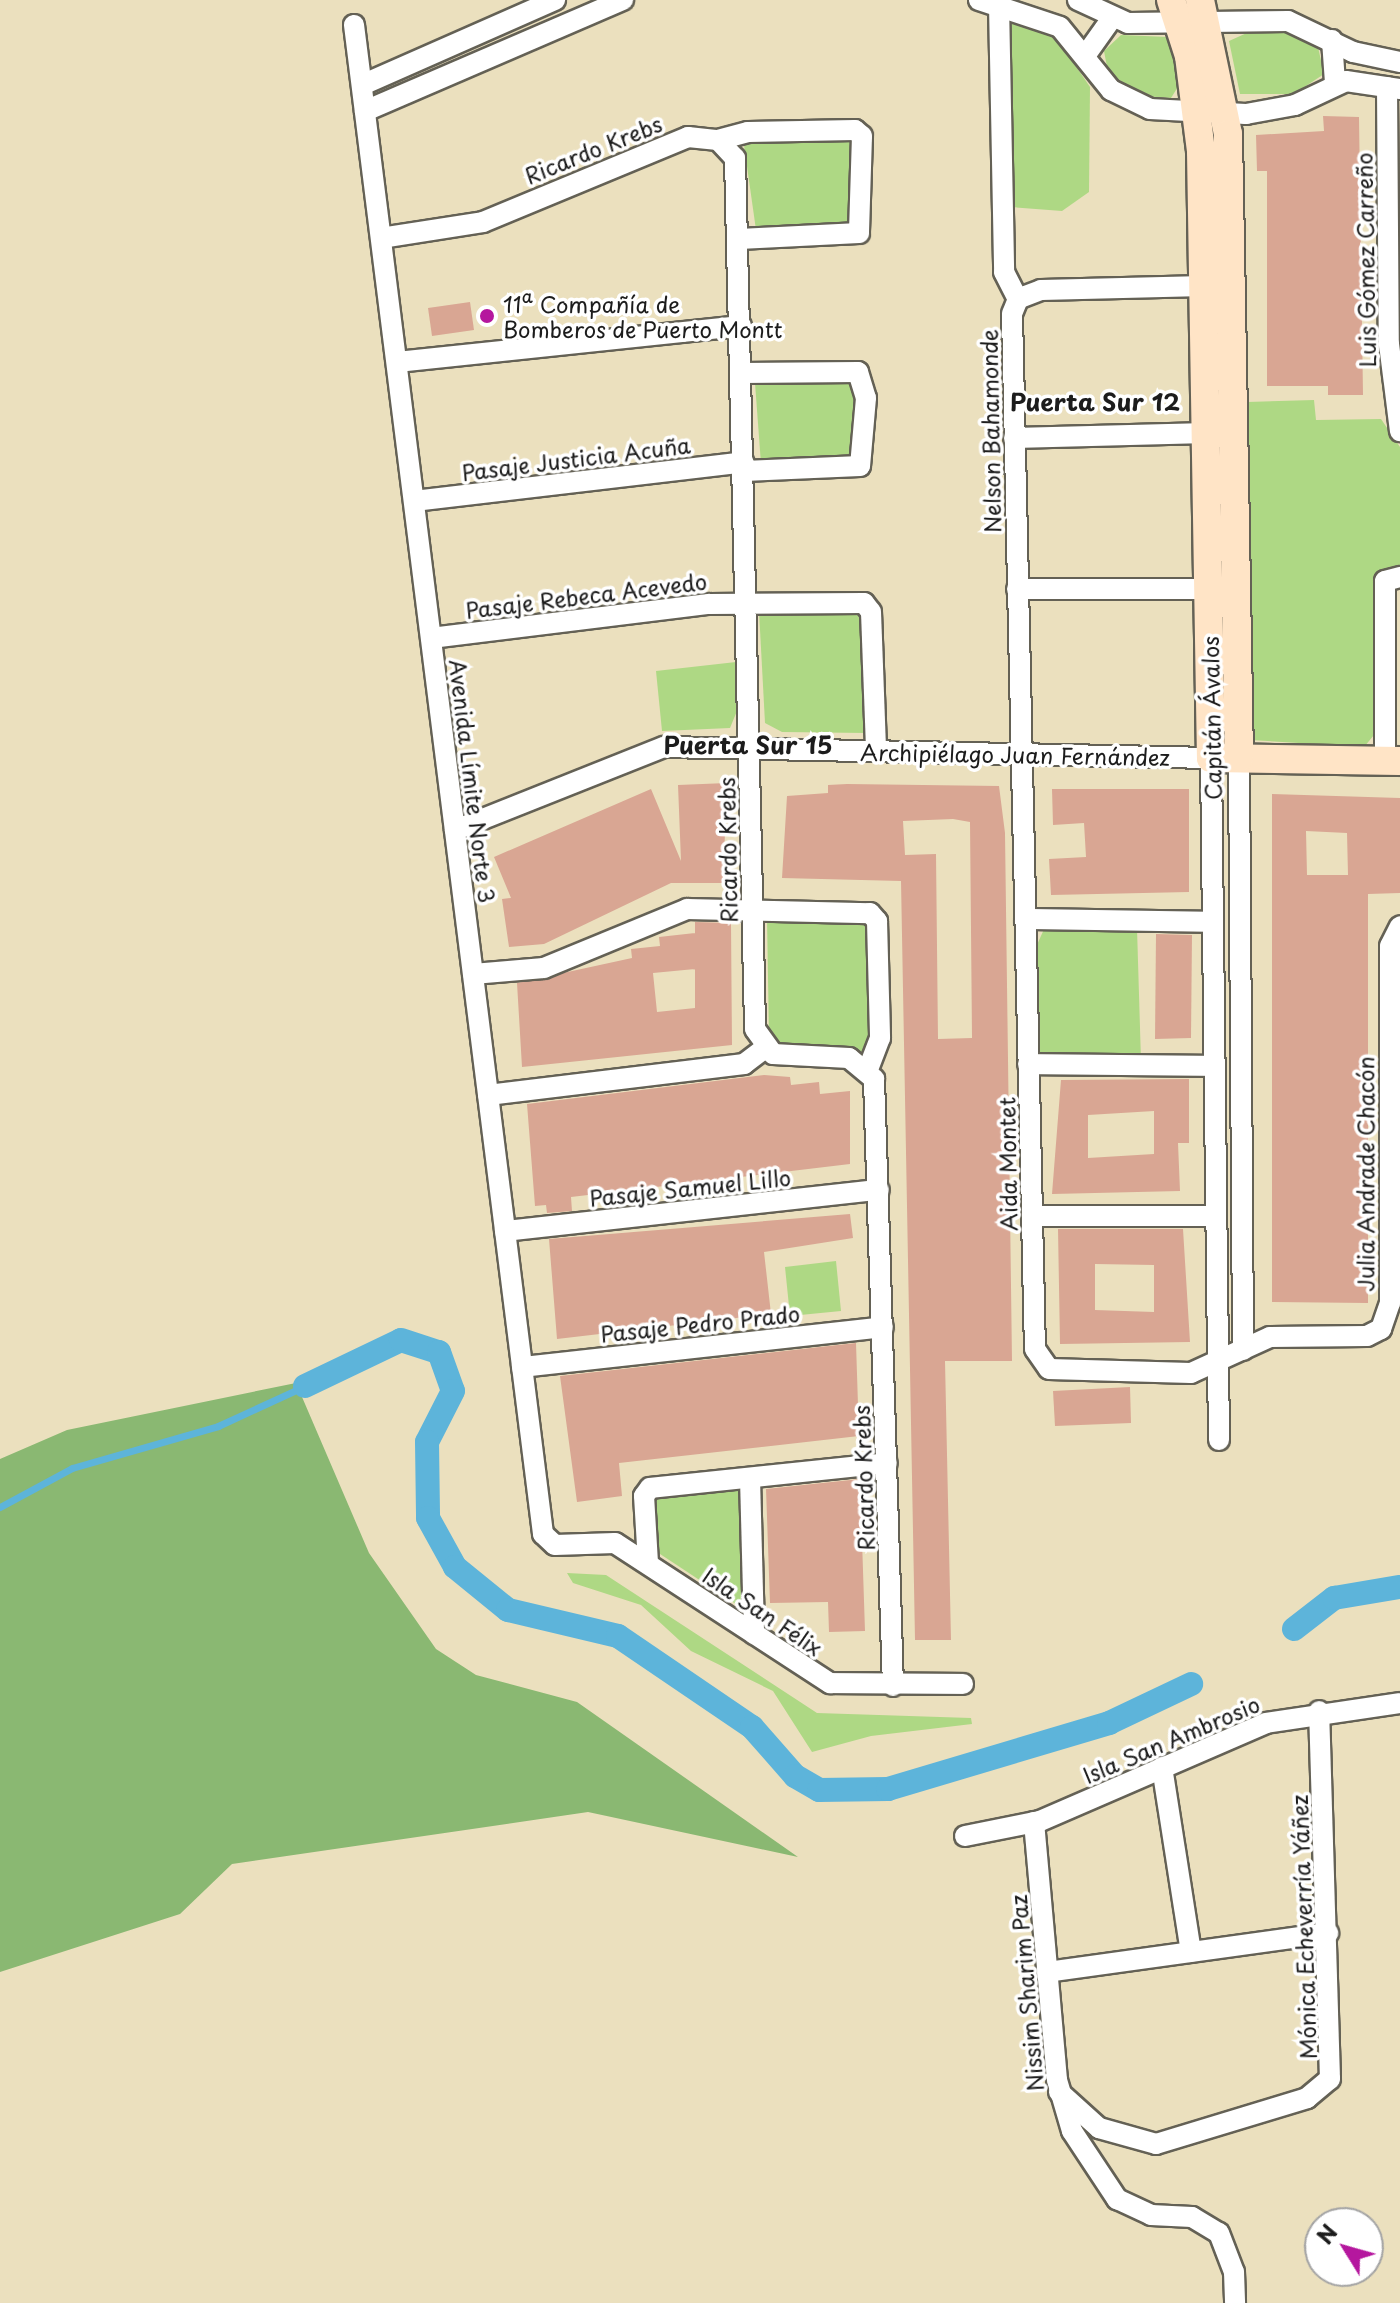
<!DOCTYPE html>
<html>
<head>
<meta charset="utf-8">
<style>
	body { margin:0 }
	#map { position:relative; width:1400px; height:2303px; overflow:hidden; background:#ebe0be; font-family:"Playpen Sans",sans-serif }
	div>[style] { position:absolute }
	[style*='--x'] { left:calc(var(--x)*1px); top:calc(var(--y)*1px); width:calc(var(--w)*1px); rotate:calc(var(--a)*1deg) }
	.green>* { inset:0; background:#aed884 }
	.forest>* { inset:0; background:#8ab872 }
	.stream>* { height:7px; margin:-3.5px; padding:0 3.5px; transform-origin:3.5px; border-radius:3.5px; background:#5db4da }
	.canal>* { height:24px; margin:-12px; padding:0 12px; transform-origin:12px; border-radius:12px; background:#5db4da }
	.building>* { inset:0; background:#d9a693 }
	.roads { filter:drop-shadow(2px 0 #646155) drop-shadow(-2px 0 #646155) drop-shadow(0 2px #646155) drop-shadow(0 -2px #646155) }
	.street>* { height:20px; margin:-10px; padding:0 10px; transform-origin:10px; border-radius:10px; background:#fff }
	.secondary>* { height:28px; margin:-14px; padding:0 14px; transform-origin:14px; border-radius:14px; background:#ffe4c6 }
	.dots>* { width:22px; height:22px; translate:-50% -50%; box-sizing:border-box; border:4px solid #fff; border-radius:50% }
	span { translate:-50% -50%; white-space:nowrap; text-align:center; line-height:1.15; -webkit-text-stroke:7px #fff; paint-order:stroke }
	.street-label { font-size:22px; color:#1c1c1c }
	.poi-label { font-size:22px; color:#1c1c1c }
	.left { translate:0 -50%; text-align:left }
	.neighbourhood-label { font-size:24px; color:#1c1c1c; font-weight:700 }
	.north { position:absolute; left:1304px; top:2207px; width:80px; height:80px; box-sizing:border-box; background:#fff; border:2px solid #a4a4a4; border-radius:50%; rotate:307deg; font-size:22px; font-weight:700; line-height:32px; text-align:center; color:#1c1c1c }
	.north::after { content:''; display:block; margin:auto; width:28px; height:36px; background:#b5179e; clip-path:polygon(50% 0,100% 100%,50% 72%,0 100%) }
</style>
</head>
<body>
<div id="map">
	<div class="green">
		<div style="clip-path:polygon(1010px 21px,1056px 37px,1090px 87px,1089px 192px,1062px 211px,1011px 207px)"></div>
		<div style="clip-path:polygon(1294px 33px,1318px 47px,1324px 74px,1294px 94px,1240px 94px,1229px 41px,1249px 32px)"></div>
		<div style="clip-path:polygon(1121px 35px,1168px 37px,1181px 82px,1171px 98px,1142px 96px,1108px 72px,1104px 51px)"></div>
		<div style="clip-path:polygon(743px 138px,853px 139px,855px 223px,756px 230px)"></div>
		<div style="clip-path:polygon(857px 378px,860px 456px,761px 464px,755px 383px)"></div>
		<div style="clip-path:polygon(1314px 400px,1316px 420px,1381px 419px,1400px 447px,1400px 570px,1378px 570px,1379px 729px,1364px 747px,1250px 740px,1247px 402px)"></div>
		<div style="clip-path:polygon(759px 611px,862px 612px,867px 733px,782px 732px,765px 723px)"></div>
		<div style="clip-path:polygon(736px 662px,739px 706px,730px 728px,662px 731px,656px 671px)"></div>
		<div style="clip-path:polygon(767px 918px,867px 919px,875px 1041px,864px 1052px,781px 1047px,769px 1037px)"></div>
		<div style="clip-path:polygon(1045px 927px,1137px 928px,1141px 1061px,1040px 1053px,1036px 947px)"></div>
		<div style="clip-path:polygon(836px 1261px,841px 1311px,790px 1316px,785px 1267px)"></div>
		<div style="clip-path:polygon(743px 1488px,745px 1610px,657px 1552px,651px 1497px)"></div>
		<div style="clip-path:polygon(567px 1573px,606px 1575px,817px 1713px,971px 1718px,972px 1724px,871px 1736px,812px 1752px,773px 1691px,691px 1651px,641px 1605px,573px 1583px)"></div>
	</div>
	<div class="forest">
		<div style="clip-path:polygon(296px 1383px,369px 1553px,436px 1649px,476px 1675px,577px 1702px,798px 1857px,588px 1812px,232px 1864px,180px 1914px,0 1972px,0 1459px,67px 1430px)"></div>
	</div>
	<div class="stream">
		<div style="--x:0;--y:1507;--w:82;--a:-28.4"></div>
		<div style="--x:72;--y:1468;--w:152;--a:-16"></div>
		<div style="--x:218;--y:1426;--w:96;--a:-24.7"></div>
	</div>
	<div class="canal">
		<div style="--x:305;--y:1386;--w:106;--a:-25.6"></div>
		<div style="--x:401;--y:1340;--w:40;--a:18"></div>
		<div style="--x:439;--y:1352;--w:41;--a:70.3"></div>
		<div style="--x:453;--y:1391;--w:57;--a:117"></div>
		<div style="--x:427;--y:1442;--w:76;--a:89.2"></div>
		<div style="--x:428;--y:1518;--w:56;--a:61.1"></div>
		<div style="--x:455;--y:1567;--w:68;--a:39.1"></div>
		<div style="--x:508;--y:1610;--w:113;--a:13.3"></div>
		<div style="--x:618;--y:1636;--w:162;--a:34.2"></div>
		<div style="--x:752;--y:1727;--w:65;--a:48.7"></div>
		<div style="--x:795;--y:1776;--w:28;--a:30"></div>
		<div style="--x:819;--y:1790;--w:69;--a:-0.8"></div>
		<div style="--x:888;--y:1789;--w:231;--a:-16.6"></div>
		<div style="--x:1109;--y:1723;--w:91;--a:-25.4"></div>
		<div style="--x:1294;--y:1629;--w:51;--a:-37.8"></div>
		<div style="--x:1334;--y:1598;--w:67;--a:-9.5"></div>
	</div>
	<div class="building">
		<div style="clip-path:polygon(1323px 116px,1359px 117px,1363px 395px,1328px 395px,1328px 386px,1267px 386px,1267px 171px,1257px 171px,1256px 135px,1324px 131px)"></div>
		<div style="clip-path:polygon(470px 302px,474px 330px,432px 336px,428px 308px)"></div>
		<div style="clip-path:polygon(727px 783px,723px 883px,671px 883px,544px 944px,509px 947px,502px 899px,511px 898px,494px 857px,651px 789px,681px 861px,678px 785px)"></div>
		<div style="clip-path:polygon(evenodd,847px 784px,999px 786px,1005px 833px,1012px 1361px,945px 1361px,951px 1640px,915px 1640px,901px 881px,782px 878px,787px 796px,828px 793px,828px 785px,847px 784px,953px 819px,970px 822px,972px 1038px,938px 1039px,936px 854px,905px 855px,903px 821px,953px 819px)"></div>
		<div style="clip-path:polygon(1052px 789px,1189px 789px,1189px 892px,1051px 895px,1049px 859px,1086px 857px,1084px 823px,1053px 825px)"></div>
		<div style="clip-path:polygon(evenodd,1272px 794px,1400px 798px,1400px 893px,1368px 894px,1368px 1303px,1272px 1302px,1272px 794px,1306px 831px,1347px 833px,1348px 875px,1307px 875px,1306px 831px)"></div>
		<div style="clip-path:polygon(evenodd,695px 922px,731px 923px,732px 1045px,522px 1067px,517px 983px,632px 958px,631px 949px,660px 946px,659px 937px,695px 933px,695px 922px,695px 969px,695px 1008px,657px 1012px,653px 973px,695px 969px)"></div>
		<div style="clip-path:polygon(1156px 934px,1192px 935px,1191px 1038px,1155px 1039px)"></div>
		<div style="clip-path:polygon(764px 1075px,790px 1077px,791px 1085px,819px 1082px,820px 1094px,850px 1091px,850px 1164px,571px 1197px,572px 1211px,547px 1213px,546px 1205px,535px 1206px,527px 1104px)"></div>
		<div style="clip-path:polygon(evenodd,1189px 1079px,1189px 1143px,1178px 1143px,1180px 1191px,1052px 1194px,1061px 1080px,1189px 1079px,1154px 1111px,1154px 1154px,1088px 1158px,1088px 1115px,1154px 1111px)"></div>
		<div style="clip-path:polygon(850px 1214px,853px 1238px,764px 1252px,771px 1314px,557px 1339px,549px 1239px)"></div>
		<div style="clip-path:polygon(evenodd,1058px 1229px,1183px 1229px,1190px 1342px,1060px 1344px,1058px 1229px,1095px 1264px,1154px 1265px,1154px 1312px,1095px 1310px,1095px 1264px)"></div>
		<div style="clip-path:polygon(856px 1343px,859px 1436px,619px 1463px,622px 1496px,577px 1502px,560px 1376px)"></div>
		<div style="clip-path:polygon(1130px 1387px,1131px 1423px,1055px 1426px,1053px 1391px)"></div>
		<div style="clip-path:polygon(860px 1479px,865px 1631px,829px 1632px,828px 1602px,770px 1603px,766px 1489px)"></div>
	</div>
	<div class="roads">
		<div class="street">
			<div style="--x:979;--y:0;--w:85;--a:18.4"></div>
			<div style="--x:1060;--y:27;--w:81;--a:51"></div>
			<div style="--x:1111;--y:90;--w:43;--a:26"></div>
			<div style="--x:1150;--y:109;--w:96;--a:3"></div>
			<div style="--x:1246;--y:114;--w:50;--a:-10.4"></div>
			<div style="--x:1295;--y:105;--w:56;--a:-25.2"></div>
			<div style="--x:1346;--y:81;--w:55;--a:8.4"></div>
			<div style="--x:1078;--y:0;--w:55;--a:24.7"></div>
			<div style="--x:1128;--y:23;--w:160;--a:-0.7"></div>
			<div style="--x:1288;--y:21;--w:72;--a:25.5"></div>
			<div style="--x:1353;--y:52;--w:48;--a:12"></div>
			<div style="--x:999;--y:4;--w:268;--a:88.9"></div>
			<div style="--x:1004;--y:272;--w:30;--a:63"></div>
			<div style="--x:354;--y:25;--w:1521;--a:82.86"></div>
			<div style="--x:543;--y:1534;--w:16;--a:43"></div>
			<div style="--x:555;--y:1545;--w:60;--a:-1.9"></div>
			<div style="--x:615;--y:1543;--w:257;--a:33.1"></div>
			<div style="--x:830;--y:1683;--w:133;--a:0.4"></div>
			<div style="--x:1332;--y:40;--w:43;--a:86"></div>
			<div style="--x:1085;--y:56;--w:47;--a:-54.6"></div>
			<div style="--x:362;--y:85;--w:211;--a:-23.8"></div>
			<div style="--x:1387;--y:87;--w:257;--a:89.6"></div>
			<div style="--x:1389;--y:344;--w:88;--a:82.8"></div>
			<div style="--x:365;--y:111;--w:281;--a:-23.3"></div>
			<div style="--x:718;--y:140;--w:31;--a:-15"></div>
			<div style="--x:748;--y:132;--w:107;--a:-1.1"></div>
			<div style="--x:855;--y:130;--w:9;--a:41"></div>
			<div style="--x:862;--y:136;--w:97;--a:91.8"></div>
			<div style="--x:859;--y:233;--w:120;--a:177.1"></div>
			<div style="--x:381;--y:238;--w:103;--a:-8.9"></div>
			<div style="--x:483;--y:222;--w:222;--a:-22.5"></div>
			<div style="--x:688;--y:137;--w:30;--a:6"></div>
			<div style="--x:718;--y:140;--w:25;--a:47"></div>
			<div style="--x:735;--y:158;--w:871;--a:88.68"></div>
			<div style="--x:755;--y:1029;--w:31;--a:54"></div>
			<div style="--x:773;--y:1054;--w:76;--a:3"></div>
			<div style="--x:849;--y:1058;--w:33;--a:40"></div>
			<div style="--x:874;--y:1079;--w:607;--a:88.21"></div>
			<div style="--x:1204;--y:286;--w:163;--a:178.6"></div>
			<div style="--x:1041;--y:290;--w:25;--a:159"></div>
			<div style="--x:1018;--y:299;--w:16;--a:112"></div>
			<div style="--x:1012;--y:314;--w:1035;--a:88.73"></div>
			<div style="--x:1035;--y:1349;--w:24;--a:55"></div>
			<div style="--x:1049;--y:1369;--w:142;--a:1.6"></div>
			<div style="--x:1191;--y:1373;--w:87;--a:-24.5"></div>
			<div style="--x:1270;--y:1337;--w:97;--a:-0.6"></div>
			<div style="--x:1367;--y:1336;--w:16;--a:-27"></div>
			<div style="--x:1381;--y:1329;--w:28;--a:-71"></div>
			<div style="--x:1390;--y:1303;--w:357;--a:-90"></div>
			<div style="--x:1390;--y:946;--w:22;--a:-63"></div>
			<div style="--x:397;--y:362;--w:346;--a:-6"></div>
			<div style="--x:742;--y:373;--w:116;--a:-0.5"></div>
			<div style="--x:858;--y:372;--w:27;--a:73"></div>
			<div style="--x:866;--y:398;--w:68;--a:95"></div>
			<div style="--x:860;--y:466;--w:116;--a:177.5"></div>
			<div style="--x:1014;--y:438;--w:193;--a:-1.5"></div>
			<div style="--x:414;--y:501;--w:332;--a:-6.7"></div>
			<div style="--x:1017;--y:589;--w:192;--a:0"></div>
			<div style="--x:431;--y:638;--w:280;--a:-7"></div>
			<div style="--x:709;--y:604;--w:155;--a:-0.4"></div>
			<div style="--x:864;--y:603;--w:11;--a:52"></div>
			<div style="--x:871;--y:612;--w:139;--a:87.9"></div>
			<div style="--x:1239;--y:758;--w:592;--a:89.61"></div>
			<div style="--x:1385;--y:761;--w:180;--a:-90"></div>
			<div style="--x:1385;--y:581;--w:16;--a:-15"></div>
			<div style="--x:455;--y:830;--w:225;--a:-21.7"></div>
			<div style="--x:664;--y:747;--w:547;--a:1.15"></div>
			<div style="--x:1211;--y:758;--w:682;--a:89.33"></div>
			<div style="--x:1025;--y:919;--w:188;--a:0.9"></div>
			<div style="--x:473;--y:974;--w:71;--a:-4.8"></div>
			<div style="--x:544;--y:968;--w:155;--a:-22.4"></div>
			<div style="--x:687;--y:909;--w:183;--a:1.3"></div>
			<div style="--x:870;--y:913;--w:11;--a:49"></div>
			<div style="--x:877;--y:921;--w:117;--a:88.5"></div>
			<div style="--x:880;--y:1038;--w:33;--a:111"></div>
			<div style="--x:1028;--y:1064;--w:186;--a:0.6"></div>
			<div style="--x:488;--y:1095;--w:258;--a:-6.9"></div>
			<div style="--x:744;--y:1064;--w:26;--a:-37"></div>
			<div style="--x:1032;--y:1216;--w:184;--a:0"></div>
			<div style="--x:505;--y:1231;--w:376;--a:-6.3"></div>
			<div style="--x:522;--y:1367;--w:363;--a:-6.3"></div>
			<div style="--x:750;--y:1478;--w:156;--a:88.5"></div>
			<div style="--x:648;--y:1563;--w:67;--a:-93.4"></div>
			<div style="--x:644;--y:1496;--w:10;--a:-53"></div>
			<div style="--x:650;--y:1488;--w:238;--a:-6"></div>
			<div style="--x:1162;--y:1767;--w:187;--a:81.1"></div>
			<div style="--x:1034;--y:1822;--w:259;--a:84.9"></div>
			<div style="--x:1057;--y:2080;--w:53;--a:73.6"></div>
			<div style="--x:1072;--y:2131;--w:82;--a:56.5"></div>
			<div style="--x:1117;--y:2199;--w:38;--a:25"></div>
			<div style="--x:1151;--y:2215;--w:41;--a:2.8"></div>
			<div style="--x:1192;--y:2217;--w:31;--a:31"></div>
			<div style="--x:1219;--y:2233;--w:42;--a:69"></div>
			<div style="--x:1234;--y:2272;--w:31;--a:88"></div>
			<div style="--x:965;--y:1836;--w:76;--a:-11.3"></div>
			<div style="--x:1040;--y:1821;--w:246;--a:-23.4"></div>
			<div style="--x:1266;--y:1723;--w:135;--a:-8.5"></div>
			<div style="--x:1047;--y:1972;--w:284;--a:-7.9"></div>
			<div style="--x:1059;--y:2092;--w:54;--a:42"></div>
			<div style="--x:1099;--y:2128;--w:59;--a:15.7"></div>
			<div style="--x:1156;--y:2144;--w:158;--a:-16.9"></div>
			<div style="--x:1307;--y:2098;--w:30;--a:-40"></div>
			<div style="--x:1330;--y:2079;--w:368;--a:-91.7"></div>
		</div>
		<div class="secondary">
			<div style="--x:1171;--y:0;--w:59;--a:72.2"></div>
			<div style="--x:1189;--y:56;--w:96;--a:82.8"></div>
			<div style="--x:1201;--y:151;--w:607;--a:89.06"></div>
			<div style="--x:1211;--y:758;--w:189;--a:0.9"></div>
			<div style="--x:1200;--y:0;--w:137;--a:78.2"></div>
			<div style="--x:1228;--y:134;--w:624;--a:88.99"></div>
		</div>
	</div>
	<div class="dots">
		<div style="left:487px;top:316px;background:#b5179e"></div>
	</div>
	<div class="street-label">
		<span style="left:593px;top:149px;rotate:-22deg">Ricardo Krebs</span>
		<span style="left:1365px;top:260px;rotate:-91deg">Luis Gómez Carreño</span>
		<span style="left:990px;top:431px;rotate:-91deg">Nelson Bahamonde</span>
		<span style="left:576px;top:458px;rotate:-7deg">Pasaje Justicia Acuña</span>
		<span style="left:586px;top:595px;rotate:-7deg">Pasaje Rebeca Acevedo</span>
		<span style="left:1211px;top:718px;rotate:-91deg">Capitán Ávalos</span>
		<span style="left:1015px;top:754px;rotate:1deg">Archipiélago Juan Fernández</span>
		<span style="left:473px;top:781px;rotate:83deg">Avenida Límite Norte 3</span>
		<span style="left:727px;top:850px;rotate:-91deg">Ricardo Krebs</span>
		<span style="left:1007px;top:1164px;rotate:-91deg">Aida Montet</span>
		<span style="left:1365px;top:1174px;rotate:-90deg">Julia Andrade Chacón</span>
		<span style="left:690px;top:1187px;rotate:-6deg">Pasaje Samuel Lillo</span>
		<span style="left:700px;top:1323px;rotate:-6deg">Pasaje Pedro Prado</span>
		<span style="left:863px;top:1478px;rotate:-92deg">Ricardo Krebs</span>
		<span style="left:763px;top:1611px;rotate:34deg">Isla San Félix</span>
		<span style="left:1171px;top:1739px;rotate:-23deg">Isla San Ambrosio</span>
		<span style="left:1303px;top:1927px;rotate:-92deg">Mónica Echeverría Yáñez</span>
		<span style="left:1026px;top:1993px;rotate:-95deg">Nissim Sharim Paz</span>
	</div>
	<div class="poi-label">
		<span class="left" style="left:503px;top:316px">11ª Compañía de<br>Bomberos de Puerto Montt</span>
	</div>
	<div class="neighbourhood-label">
		<span style="left:1095px;top:402px">Puerta Sur 12</span>
		<span style="left:748px;top:745px">Puerta Sur 15</span>
	</div>
	<div class="north">N</div>
</div>
</body>
</html>
